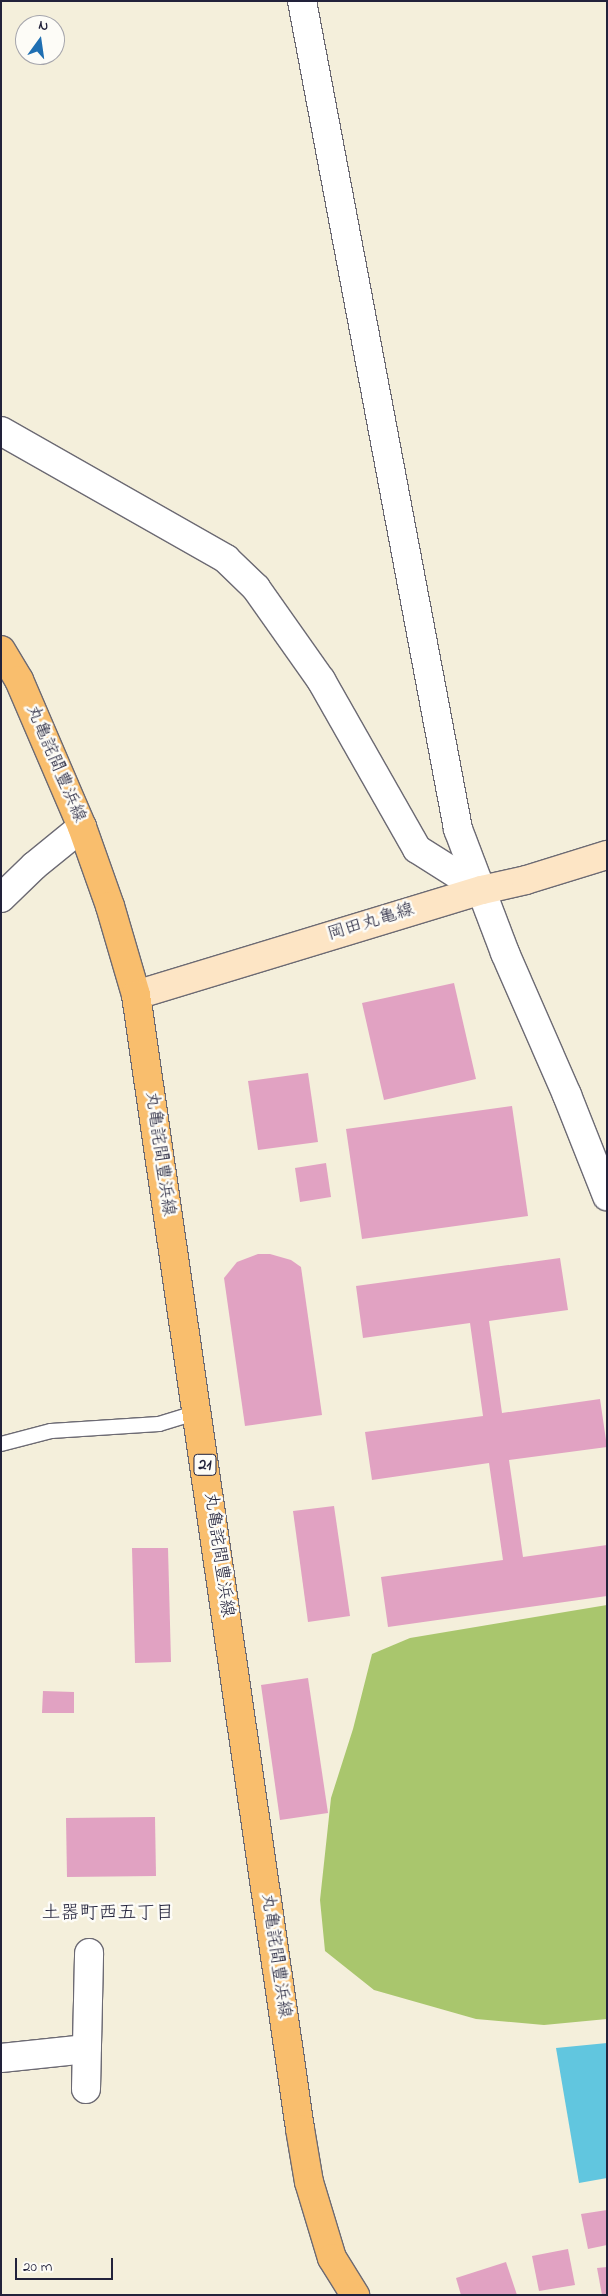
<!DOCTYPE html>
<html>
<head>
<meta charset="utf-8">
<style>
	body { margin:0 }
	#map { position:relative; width:608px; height:2296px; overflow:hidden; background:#f4efdb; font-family:"Indie Flower","Klee One",sans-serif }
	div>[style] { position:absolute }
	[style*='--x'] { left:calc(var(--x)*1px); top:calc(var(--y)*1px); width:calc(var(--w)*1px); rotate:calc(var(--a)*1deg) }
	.green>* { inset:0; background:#a9c66d }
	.water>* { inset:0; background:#61c6df }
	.building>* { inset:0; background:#e1a2c2 }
	.roads { filter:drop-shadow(1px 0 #6c6a73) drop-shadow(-1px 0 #6c6a73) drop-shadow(0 1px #6c6a73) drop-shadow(0 -1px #6c6a73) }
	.lane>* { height:14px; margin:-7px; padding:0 7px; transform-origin:7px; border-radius:7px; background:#fff }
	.street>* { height:28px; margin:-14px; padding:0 14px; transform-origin:14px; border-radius:14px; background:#fff }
	.secondary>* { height:28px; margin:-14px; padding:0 14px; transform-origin:14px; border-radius:14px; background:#fde5c5 }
	.primary>* { height:28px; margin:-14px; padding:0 14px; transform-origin:14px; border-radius:14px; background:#f9be6d }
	span { translate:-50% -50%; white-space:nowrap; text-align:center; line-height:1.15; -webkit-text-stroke:5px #fdfcf7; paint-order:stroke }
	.shield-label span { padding:1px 4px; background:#fdfcf7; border:1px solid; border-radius:4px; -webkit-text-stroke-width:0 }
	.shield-label { font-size:16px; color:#22223b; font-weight:700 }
	.street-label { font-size:18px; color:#22223b }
	.neighbourhood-label { font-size:19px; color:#22223b }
	.frame { position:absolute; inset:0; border:2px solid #22223b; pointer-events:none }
	.north { position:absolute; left:15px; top:15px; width:50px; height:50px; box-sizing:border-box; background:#fdfcf7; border:1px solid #a5a5ac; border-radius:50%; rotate:14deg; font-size:14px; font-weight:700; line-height:20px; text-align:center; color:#22223b }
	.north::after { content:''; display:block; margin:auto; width:18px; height:22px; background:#1f6fb2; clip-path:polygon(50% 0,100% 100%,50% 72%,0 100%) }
	.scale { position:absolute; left:15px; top:2258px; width:98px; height:22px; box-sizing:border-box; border:2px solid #22223b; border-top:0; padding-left:6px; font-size:15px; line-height:18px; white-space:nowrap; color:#22223b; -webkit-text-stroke:4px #fdfcf7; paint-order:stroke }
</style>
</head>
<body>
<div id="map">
	<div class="green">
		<div style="clip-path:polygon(607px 1605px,607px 2019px,544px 2025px,476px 2019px,374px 1990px,325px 1951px,320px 1900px,331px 1798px,353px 1729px,372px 1654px,410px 1638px)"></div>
	</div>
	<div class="water">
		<div style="clip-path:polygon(607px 2043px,607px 2178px,579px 2183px,556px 2048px)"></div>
	</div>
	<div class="building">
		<div style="clip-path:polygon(454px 983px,476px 1079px,384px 1100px,362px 1003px)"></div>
		<div style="clip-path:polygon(308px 1073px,318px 1142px,258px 1150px,248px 1081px)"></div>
		<div style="clip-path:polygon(512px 1106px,528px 1216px,362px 1239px,346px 1129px)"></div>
		<div style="clip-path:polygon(326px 1163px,331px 1197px,300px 1202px,295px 1168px)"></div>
		<div style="clip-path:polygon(258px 1254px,270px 1254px,291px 1260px,301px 1267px,322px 1415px,245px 1426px,224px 1278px,237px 1262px)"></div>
		<div style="clip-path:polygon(560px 1258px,568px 1310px,489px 1321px,502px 1413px,600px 1399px,607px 1447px,509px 1460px,523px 1557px,607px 1545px,607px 1596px,388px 1627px,381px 1577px,503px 1560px,489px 1463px,372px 1480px,365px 1432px,483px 1416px,470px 1323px,363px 1338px,356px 1286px)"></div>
		<div style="clip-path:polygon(334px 1506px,350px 1616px,308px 1622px,293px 1511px)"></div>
		<div style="clip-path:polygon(132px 1548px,168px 1548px,171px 1662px,135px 1663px)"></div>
		<div style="clip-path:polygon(308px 1678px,328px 1813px,280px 1820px,261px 1685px)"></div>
		<div style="clip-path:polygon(43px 1691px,74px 1692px,74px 1713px,42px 1713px)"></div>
		<div style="clip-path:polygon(155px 1817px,156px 1876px,67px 1877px,66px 1818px)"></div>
		<div style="clip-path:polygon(607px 2210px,607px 2245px,588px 2249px,581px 2214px)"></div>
		<div style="clip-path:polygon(568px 2249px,575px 2285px,539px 2291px,532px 2256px)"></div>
		<div style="clip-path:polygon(506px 2262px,517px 2295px,461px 2295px,456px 2278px)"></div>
		<div style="clip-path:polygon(607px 2267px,607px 2295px,602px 2295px,597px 2268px)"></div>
	</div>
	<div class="roads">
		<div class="lane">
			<div style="--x:1;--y:1444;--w:52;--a:-14.6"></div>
			<div style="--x:51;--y:1431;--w:108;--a:-3.7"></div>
			<div style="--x:159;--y:1424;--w:41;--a:-17.1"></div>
		</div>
		<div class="street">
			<div style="--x:302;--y:1;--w:843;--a:79.33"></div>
			<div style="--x:458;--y:829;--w:133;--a:69.2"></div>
			<div style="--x:505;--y:953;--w:155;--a:66.4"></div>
			<div style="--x:567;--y:1095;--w:109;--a:68.4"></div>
			<div style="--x:1;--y:431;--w:259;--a:29.6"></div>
			<div style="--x:226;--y:559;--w:42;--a:44"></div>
			<div style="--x:256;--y:588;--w:113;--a:54.8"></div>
			<div style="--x:321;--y:680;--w:194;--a:60.4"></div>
			<div style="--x:417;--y:849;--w:77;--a:32.2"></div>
			<div style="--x:1;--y:898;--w:46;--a:-44.1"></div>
			<div style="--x:34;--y:866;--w:62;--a:-39.1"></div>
			<div style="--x:1;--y:2058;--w:86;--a:-6"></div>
			<div style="--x:86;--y:2089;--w:136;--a:-88.7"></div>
		</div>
		<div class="secondary">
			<div style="--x:136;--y:995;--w:362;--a:-16.9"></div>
			<div style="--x:482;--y:890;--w:45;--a:-12.8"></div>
			<div style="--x:526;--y:880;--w:85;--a:-17.2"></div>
		</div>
		<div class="primary">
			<div style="--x:1;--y:650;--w:35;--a:59"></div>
			<div style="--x:19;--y:680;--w:160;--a:66.8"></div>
			<div style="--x:82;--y:827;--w:84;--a:70.5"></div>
			<div style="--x:110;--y:906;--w:93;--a:73.7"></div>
			<div style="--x:136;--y:995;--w:1146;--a:81.77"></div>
			<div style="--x:300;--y:2129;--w:54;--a:80.4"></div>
			<div style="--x:309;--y:2182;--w:79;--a:73.2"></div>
			<div style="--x:332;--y:2258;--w:44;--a:58.1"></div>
		</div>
	</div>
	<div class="shield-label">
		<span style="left:205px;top:1465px">21</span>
	</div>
	<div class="street-label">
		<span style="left:55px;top:764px;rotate:67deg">丸亀詫間豊浜線</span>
		<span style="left:371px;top:923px;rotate:-17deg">岡田丸亀線</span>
		<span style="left:159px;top:1154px;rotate:82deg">丸亀詫間豊浜線</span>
		<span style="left:218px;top:1555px;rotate:82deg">丸亀詫間豊浜線</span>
		<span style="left:275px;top:1956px;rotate:82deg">丸亀詫間豊浜線</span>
	</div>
	<div class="neighbourhood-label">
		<span style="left:108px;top:1914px">土器町西五丁目</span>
	</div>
	<div class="frame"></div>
	<div class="north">N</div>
	<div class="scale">20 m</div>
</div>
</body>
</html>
